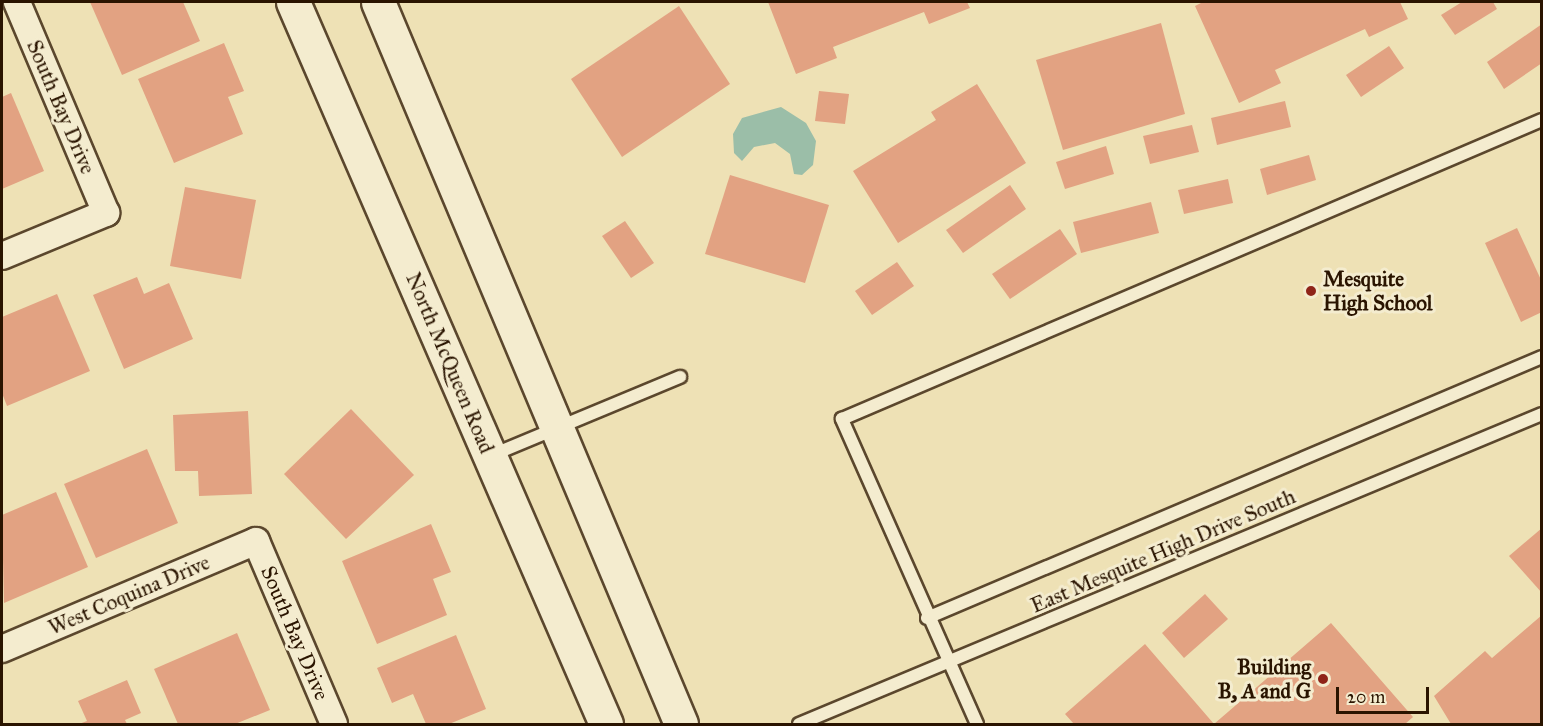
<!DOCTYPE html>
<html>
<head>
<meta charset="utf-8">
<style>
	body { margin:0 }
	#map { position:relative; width:1543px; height:726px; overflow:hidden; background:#eee1b5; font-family:"IM FELL Great Primer",serif }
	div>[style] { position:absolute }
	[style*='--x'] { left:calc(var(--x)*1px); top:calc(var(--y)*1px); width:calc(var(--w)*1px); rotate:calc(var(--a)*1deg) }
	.water>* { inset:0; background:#9bbea8 }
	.building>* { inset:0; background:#e2a282 }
	.roads { filter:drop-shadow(2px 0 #5b472d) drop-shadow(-2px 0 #5b472d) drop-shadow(0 2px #5b472d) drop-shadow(0 -2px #5b472d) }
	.lane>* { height:12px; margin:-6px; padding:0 6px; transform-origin:6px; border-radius:6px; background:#f4eccf }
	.street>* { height:26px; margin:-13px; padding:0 13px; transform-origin:13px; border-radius:13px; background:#f4eccf }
	.secondary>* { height:33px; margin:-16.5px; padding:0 16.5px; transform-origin:16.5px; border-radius:16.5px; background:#f4eccf }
	.dots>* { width:16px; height:16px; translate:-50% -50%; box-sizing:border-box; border:3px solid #f4eccf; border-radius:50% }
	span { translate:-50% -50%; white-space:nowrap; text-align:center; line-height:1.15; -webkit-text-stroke:6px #f4eccf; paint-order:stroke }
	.street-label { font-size:21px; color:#2a1400 }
	.poi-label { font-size:21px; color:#2a1400; font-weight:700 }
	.left { translate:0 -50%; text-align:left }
	.right { translate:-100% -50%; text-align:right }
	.frame { position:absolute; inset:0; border:3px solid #2a1400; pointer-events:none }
	.scale { position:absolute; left:1336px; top:687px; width:93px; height:27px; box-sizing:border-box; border:3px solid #2a1400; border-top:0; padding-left:8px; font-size:18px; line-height:21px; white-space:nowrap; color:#2a1400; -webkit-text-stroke:4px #f4eccf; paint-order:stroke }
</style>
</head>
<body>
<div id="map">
	<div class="water">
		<div style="clip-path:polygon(781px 107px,806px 123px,816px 141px,813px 165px,802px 175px,794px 174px,790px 154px,775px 143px,754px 147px,742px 161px,734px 153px,733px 134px,742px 118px)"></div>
	</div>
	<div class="building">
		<div style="clip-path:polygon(90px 2px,183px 2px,200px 41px,122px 75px)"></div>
		<div style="clip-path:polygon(768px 2px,967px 2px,970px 8px,929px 24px,924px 12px,833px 47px,837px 58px,796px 74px)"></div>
		<div style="clip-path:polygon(1203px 2px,1400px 2px,1408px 19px,1369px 37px,1365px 29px,1275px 70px,1281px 83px,1239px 103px,1195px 6px)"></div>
		<div style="clip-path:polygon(1462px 2px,1493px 2px,1497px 9px,1455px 35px,1441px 15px)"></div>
		<div style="clip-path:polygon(679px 6px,730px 84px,622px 157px,571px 79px)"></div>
		<div style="clip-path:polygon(1161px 23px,1185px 114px,1063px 150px,1036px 60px)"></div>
		<div style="clip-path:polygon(1542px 24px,1542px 63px,1504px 89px,1487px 62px)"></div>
		<div style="clip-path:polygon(224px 43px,244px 91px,228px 97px,243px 134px,174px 163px,138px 79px)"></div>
		<div style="clip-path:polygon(1389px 46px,1404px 68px,1361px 97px,1346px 75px)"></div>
		<div style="clip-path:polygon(977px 84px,1026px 163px,898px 243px,853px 171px,936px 120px,931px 112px)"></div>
		<div style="clip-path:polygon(819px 91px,849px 94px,845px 124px,815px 121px)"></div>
		<div style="clip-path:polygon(11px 93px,44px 171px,2px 189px,2px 97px)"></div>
		<div style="clip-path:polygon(1285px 101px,1291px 127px,1217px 145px,1211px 118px)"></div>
		<div style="clip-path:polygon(1192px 125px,1199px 152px,1150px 164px,1143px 136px)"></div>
		<div style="clip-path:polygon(1106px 146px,1114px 174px,1065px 189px,1056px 162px)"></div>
		<div style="clip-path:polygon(1309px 155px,1316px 180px,1267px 195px,1260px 169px)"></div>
		<div style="clip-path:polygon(730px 175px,829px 205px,805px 283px,705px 254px)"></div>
		<div style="clip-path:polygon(1228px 179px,1233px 203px,1184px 214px,1178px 190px)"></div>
		<div style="clip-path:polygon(1010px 185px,1026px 209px,963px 253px,946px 230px)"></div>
		<div style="clip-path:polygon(185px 187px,256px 200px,241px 279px,170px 266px)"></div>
		<div style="clip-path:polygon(1151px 202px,1159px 233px,1081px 253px,1073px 222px)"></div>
		<div style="clip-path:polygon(625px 221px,654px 263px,631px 278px,602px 236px)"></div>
		<div style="clip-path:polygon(1517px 228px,1542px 282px,1542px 312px,1521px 322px,1485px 243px)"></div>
		<div style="clip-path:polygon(1060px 229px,1077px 254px,1010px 299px,992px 274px)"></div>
		<div style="clip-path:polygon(897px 262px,914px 286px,872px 315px,855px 291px)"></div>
		<div style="clip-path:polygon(137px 277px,144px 294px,169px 283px,193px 339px,124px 369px,93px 295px)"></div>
		<div style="clip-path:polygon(57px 294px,90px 371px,7px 406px,2px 393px,2px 317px)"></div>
		<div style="clip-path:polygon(351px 409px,414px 475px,346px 539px,284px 474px)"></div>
		<div style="clip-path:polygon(248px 411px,252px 494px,199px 496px,198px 471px,175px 471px,173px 415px)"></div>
		<div style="clip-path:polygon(147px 449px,178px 523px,96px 558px,64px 484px)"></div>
		<div style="clip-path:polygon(56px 492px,88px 567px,4px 603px,2px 515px)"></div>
		<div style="clip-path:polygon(431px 524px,451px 572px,433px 579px,447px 615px,377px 644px,342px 561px)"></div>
		<div style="clip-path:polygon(1542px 528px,1542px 593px,1509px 556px)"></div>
		<div style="clip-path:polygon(1205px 594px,1228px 619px,1184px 658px,1162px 633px)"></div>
		<div style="clip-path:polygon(1542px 615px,1542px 724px,1451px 724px,1434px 696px,1485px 651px,1492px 658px)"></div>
		<div style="clip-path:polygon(1331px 623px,1413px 717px,1405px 724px,1074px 724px,1065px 714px,1145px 644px,1214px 724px)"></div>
		<div style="clip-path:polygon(237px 633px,270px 710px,235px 724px,178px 724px,154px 669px)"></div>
		<div style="clip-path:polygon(456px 635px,486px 709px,449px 724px,426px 724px,413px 694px,392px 703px,377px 668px)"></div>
		<div style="clip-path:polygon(127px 680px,141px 713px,125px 720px,127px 724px,79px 724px,87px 721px,78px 701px)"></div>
	</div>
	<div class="roads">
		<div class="lane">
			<div style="--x:490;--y:456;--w:206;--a:-22.6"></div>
			<div style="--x:927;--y:618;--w:668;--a:-23"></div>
			<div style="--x:799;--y:724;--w:805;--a:-22.65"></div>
			<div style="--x:977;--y:724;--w:334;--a:-113.9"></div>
			<div style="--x:842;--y:419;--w:761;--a:-23.13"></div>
		</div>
		<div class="street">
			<div style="--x:2;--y:256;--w:113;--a:-22.5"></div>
			<div style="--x:106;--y:213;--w:229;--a:-112.9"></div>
			<div style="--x:2;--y:649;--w:276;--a:-23"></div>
			<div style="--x:256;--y:541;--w:199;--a:66.9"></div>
		</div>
		<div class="secondary">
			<div style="--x:293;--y:2;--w:787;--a:66.56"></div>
			<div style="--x:378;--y:2;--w:783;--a:67.23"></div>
		</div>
	</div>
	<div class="dots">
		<div style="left:1311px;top:291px;background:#8f2418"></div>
		<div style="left:1323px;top:679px;background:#8f2418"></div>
	</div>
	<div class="street-label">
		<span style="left:61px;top:107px;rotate:67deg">South Bay Drive</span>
		<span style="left:450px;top:363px;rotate:67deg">North McQueen Road</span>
		<span style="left:1163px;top:551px;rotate:-23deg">East Mesquite High Drive South</span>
		<span style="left:129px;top:595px;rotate:-23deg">West Coquina Drive</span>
		<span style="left:295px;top:633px;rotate:67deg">South Bay Drive</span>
	</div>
	<div class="poi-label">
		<span class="left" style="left:1323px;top:291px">Mesquite<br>High School</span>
		<span class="right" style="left:1311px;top:679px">Building<br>B, A and G</span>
	</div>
	<div class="frame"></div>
	<div class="scale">20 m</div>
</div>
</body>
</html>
